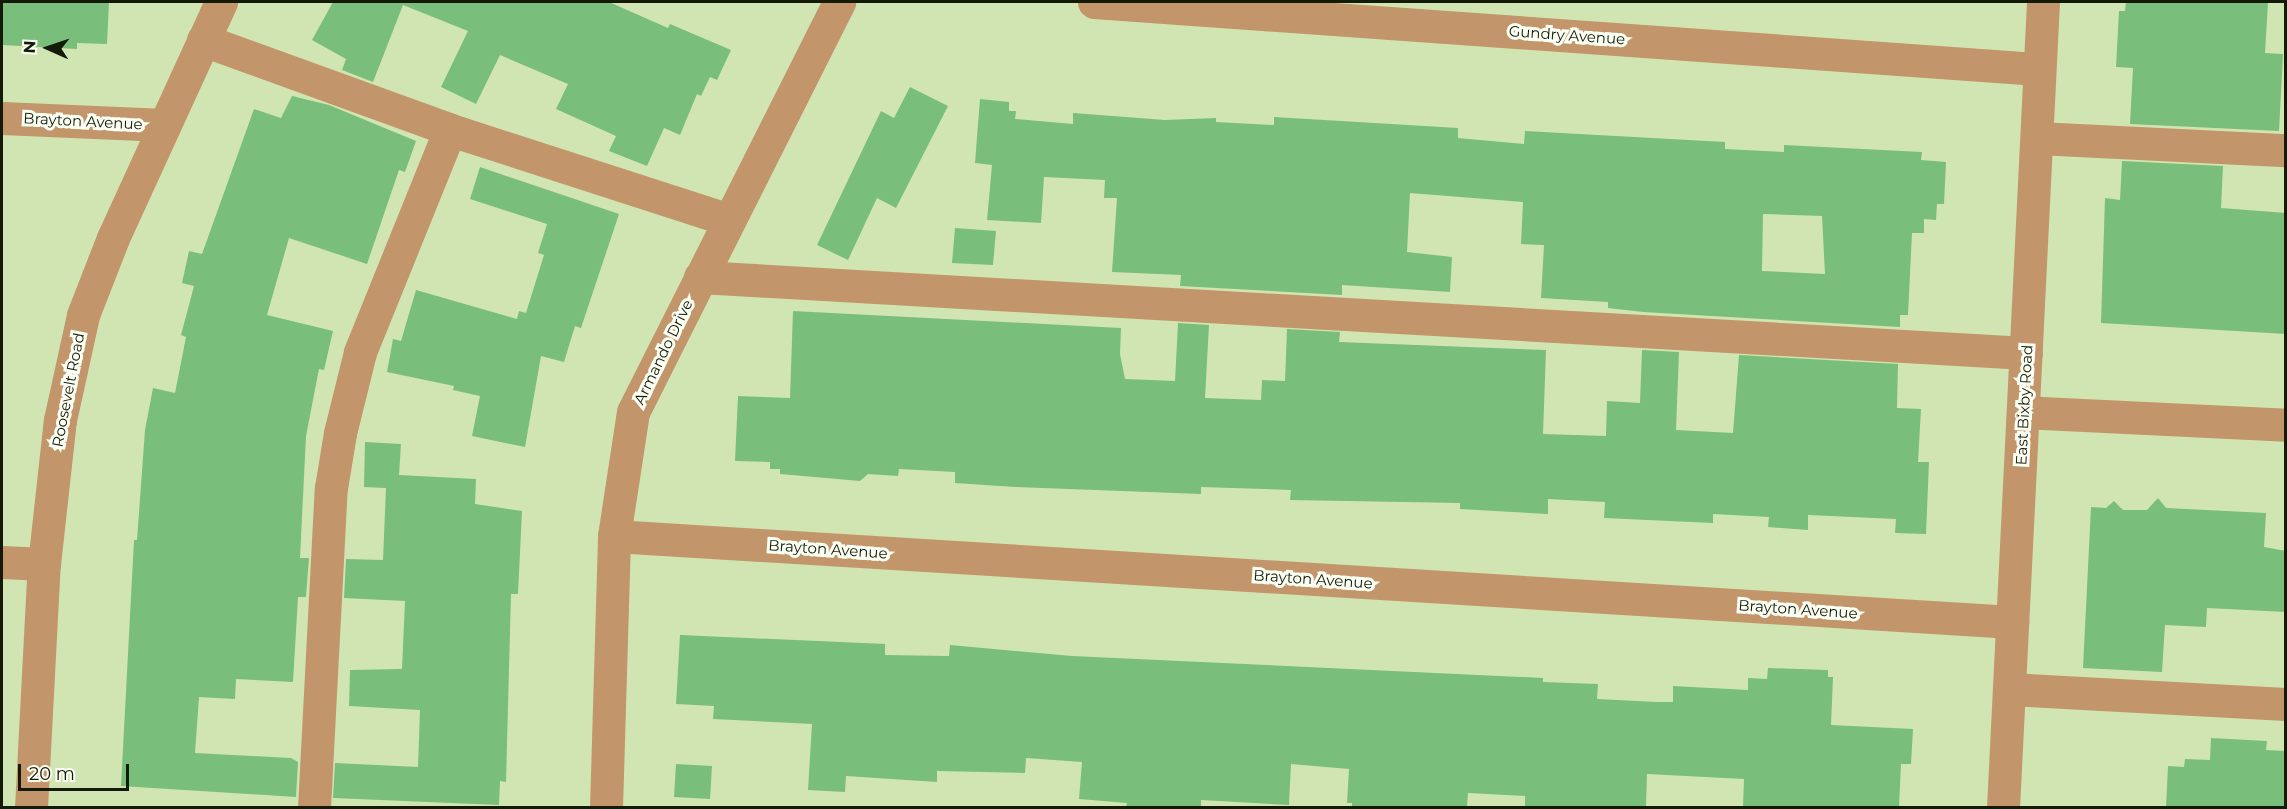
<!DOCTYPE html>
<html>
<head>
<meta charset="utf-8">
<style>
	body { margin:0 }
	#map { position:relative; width:2287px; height:809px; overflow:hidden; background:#d1e5b2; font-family:Montserrat,sans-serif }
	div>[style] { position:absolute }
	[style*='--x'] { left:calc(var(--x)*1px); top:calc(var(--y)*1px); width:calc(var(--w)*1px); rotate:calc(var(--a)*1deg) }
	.building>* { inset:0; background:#7abe7c }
	.minor>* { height:33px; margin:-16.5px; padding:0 16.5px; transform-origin:16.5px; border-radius:16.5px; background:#c2956a }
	span { translate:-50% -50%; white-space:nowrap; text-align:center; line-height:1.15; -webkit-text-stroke:6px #fbfff4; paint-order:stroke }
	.street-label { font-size:15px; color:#141a08 }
	.frame { position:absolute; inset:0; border:3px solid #141a08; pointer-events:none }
	.north { position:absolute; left:18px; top:18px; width:60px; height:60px; -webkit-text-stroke:4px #fbfff4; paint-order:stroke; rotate:273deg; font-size:16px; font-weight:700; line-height:24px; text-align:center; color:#141a08 }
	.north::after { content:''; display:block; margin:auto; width:21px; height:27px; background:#141a08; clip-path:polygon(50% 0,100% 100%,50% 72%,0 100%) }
	.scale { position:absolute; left:18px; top:764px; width:111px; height:27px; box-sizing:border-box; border:3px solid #141a08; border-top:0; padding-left:8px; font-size:18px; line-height:21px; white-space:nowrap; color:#141a08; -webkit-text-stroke:4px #fbfff4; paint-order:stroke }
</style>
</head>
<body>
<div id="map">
	<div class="building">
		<div style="clip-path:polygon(2px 2px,109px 2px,107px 44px,77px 43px,77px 49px,2px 45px)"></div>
		<div style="clip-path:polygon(333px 2px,609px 2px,668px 28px,670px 24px,731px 50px,717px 80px,710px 77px,701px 96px,697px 94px,680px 135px,664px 128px,647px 166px,609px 151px,616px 136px,556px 109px,568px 84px,500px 55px,476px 104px,441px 87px,468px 31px,403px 5px,373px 82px,342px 70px,346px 59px,312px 40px)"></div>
		<div style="clip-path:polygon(2126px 2px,2268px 2px,2265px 53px,2283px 54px,2279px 131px,2130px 124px,2133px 68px,2116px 67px,2119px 11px,2125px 11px)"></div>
		<div style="clip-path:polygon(910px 87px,948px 106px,896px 208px,877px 198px,848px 260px,817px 245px,881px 111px,894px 118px)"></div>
		<div style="clip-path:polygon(292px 96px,329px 105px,416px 141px,405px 172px,399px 170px,367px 264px,289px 238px,267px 315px,333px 331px,324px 370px,319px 369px,306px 436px,300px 558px,309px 558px,306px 597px,298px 597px,293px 682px,236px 679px,235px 699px,199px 697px,195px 753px,291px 758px,298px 762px,296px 797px,121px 786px,134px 540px,137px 540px,145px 430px,153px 388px,175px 393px,186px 337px,181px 335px,194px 286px,182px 283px,189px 251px,202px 254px,254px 109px,281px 118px)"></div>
		<div style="clip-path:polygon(evenodd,980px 99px,1009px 102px,1009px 111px,1016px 111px,1015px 119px,1073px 124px,1073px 113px,1165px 120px,1216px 118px,1216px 122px,1274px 125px,1274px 117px,1458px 128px,1458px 138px,1524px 144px,1525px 131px,1725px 142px,1725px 149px,1784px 152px,1784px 145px,1922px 152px,1921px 160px,1946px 162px,1944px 204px,1937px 204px,1936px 220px,1924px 219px,1924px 233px,1912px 233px,1908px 315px,1900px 315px,1900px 327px,1643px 312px,1608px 308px,1608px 302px,1541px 298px,1544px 245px,1521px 244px,1523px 202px,1410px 193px,1407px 252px,1452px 257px,1450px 292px,1342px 285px,1342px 295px,1180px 286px,1181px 275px,1112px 272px,1117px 198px,1104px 198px,1105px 180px,1044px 177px,1041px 223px,987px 220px,992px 165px,975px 163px,980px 99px,1763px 214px,1822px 216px,1825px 274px,1762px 271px,1763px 214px)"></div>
		<div style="clip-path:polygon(2122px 161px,2223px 166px,2221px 208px,2286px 213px,2286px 334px,2101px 323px,2105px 198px,2120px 200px)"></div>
		<div style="clip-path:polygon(480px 167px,619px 214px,581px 328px,575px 326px,564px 362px,541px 356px,525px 447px,472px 436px,480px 396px,453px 390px,454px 386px,387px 372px,393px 339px,401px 341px,416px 290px,517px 319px,519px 311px,526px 313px,544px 255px,538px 253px,547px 224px,470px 199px)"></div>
		<div style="clip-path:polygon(955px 228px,996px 231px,993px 265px,952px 263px)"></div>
		<div style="clip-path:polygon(793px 311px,1121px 328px,1120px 354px,1125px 379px,1175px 381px,1178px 323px,1209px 325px,1205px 398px,1261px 400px,1262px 380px,1285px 381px,1287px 329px,1340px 332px,1339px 342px,1546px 350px,1543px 434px,1606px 436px,1607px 401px,1640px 403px,1642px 350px,1679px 352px,1676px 430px,1733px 433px,1739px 355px,1898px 364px,1897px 408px,1921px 409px,1918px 462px,1929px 462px,1926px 534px,1895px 533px,1896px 519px,1808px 515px,1808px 530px,1768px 527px,1769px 517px,1713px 514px,1713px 523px,1604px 518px,1605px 502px,1548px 499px,1548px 514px,1460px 509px,1460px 503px,1290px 500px,1291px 490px,1201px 487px,1201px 494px,1015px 487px,955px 483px,955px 472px,899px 469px,898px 476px,868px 474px,860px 481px,780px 474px,780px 469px,770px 469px,770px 462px,735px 461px,738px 396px,790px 398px)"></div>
		<div style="clip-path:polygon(365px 442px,401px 444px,399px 475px,476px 479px,475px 504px,522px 511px,518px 594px,511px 594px,506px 782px,500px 781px,499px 805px,333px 798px,335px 763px,418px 767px,420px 710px,349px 706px,350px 670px,402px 669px,405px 601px,344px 598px,346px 559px,383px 560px,386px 488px,364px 487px)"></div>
		<div style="clip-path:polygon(2158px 498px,2166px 508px,2266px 513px,2264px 547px,2286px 551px,2286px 612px,2207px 608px,2206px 627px,2165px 625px,2162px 672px,2083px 668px,2091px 507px,2106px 508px,2114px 501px,2123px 510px,2147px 510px)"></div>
		<div style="clip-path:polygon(680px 635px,885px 644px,885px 655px,949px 656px,950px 645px,1072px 656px,1543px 678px,1543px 682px,1598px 684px,1597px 699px,1657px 702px,1673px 702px,1673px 686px,1748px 690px,1748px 678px,1767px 679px,1768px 668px,1828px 670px,1828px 677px,1833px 677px,1831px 725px,1913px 729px,1911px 764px,1901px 764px,1899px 807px,1743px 807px,1744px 779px,1647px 774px,1646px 807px,1525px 807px,1525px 796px,1468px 793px,1467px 807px,1352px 807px,1352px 803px,1347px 803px,1349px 769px,1291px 764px,1289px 805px,1201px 800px,1201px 807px,1126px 807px,1127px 803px,1079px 799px,1082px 762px,1026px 758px,1025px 773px,937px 771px,937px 782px,846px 776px,845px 792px,808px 790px,812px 724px,713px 719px,714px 706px,676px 704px)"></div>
		<div style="clip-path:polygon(2211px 738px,2267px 741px,2266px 750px,2286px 751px,2286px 807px,2166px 807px,2168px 766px,2184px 767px,2185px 759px,2210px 760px)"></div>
		<div style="clip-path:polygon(676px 764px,712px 766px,710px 799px,674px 797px)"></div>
	</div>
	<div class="minor">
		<div style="--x:1094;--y:2;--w:947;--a:4.06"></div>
		<div style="--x:203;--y:40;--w:273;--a:19.9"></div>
		<div style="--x:460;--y:133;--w:283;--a:17.9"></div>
		<div style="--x:2;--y:118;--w:162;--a:2.5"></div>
		<div style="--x:2037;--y:138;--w:249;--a:2.8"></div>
		<div style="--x:700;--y:277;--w:1328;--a:3.28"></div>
		<div style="--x:2023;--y:412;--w:263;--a:2.8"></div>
		<div style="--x:614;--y:536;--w:1401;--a:3.52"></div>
		<div style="--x:2;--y:562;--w:42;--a:2.7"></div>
		<div style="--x:2009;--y:689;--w:277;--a:3.1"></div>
		<div style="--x:31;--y:808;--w:244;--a:-87"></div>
		<div style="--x:44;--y:564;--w:145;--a:-83.7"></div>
		<div style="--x:60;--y:420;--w:107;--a:-77.6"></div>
		<div style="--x:83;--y:315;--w:83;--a:-68.7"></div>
		<div style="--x:113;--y:238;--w:260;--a:-65.4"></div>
		<div style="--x:314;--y:808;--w:320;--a:-87"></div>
		<div style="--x:331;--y:488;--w:56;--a:-80.7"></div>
		<div style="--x:340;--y:433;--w:83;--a:-76.1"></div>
		<div style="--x:360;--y:352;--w:240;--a:-68"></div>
		<div style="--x:606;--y:808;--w:272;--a:-88.3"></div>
		<div style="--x:614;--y:536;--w:125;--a:-81.3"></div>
		<div style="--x:633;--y:412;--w:459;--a:-63.3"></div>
		<div style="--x:2003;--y:808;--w:807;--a:-87.16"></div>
	</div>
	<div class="street-label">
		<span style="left:1567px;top:35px;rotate:4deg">Gundry Avenue</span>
		<span style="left:83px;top:121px;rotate:3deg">Brayton Avenue</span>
		<span style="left:663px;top:352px;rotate:-64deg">Armando Drive</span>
		<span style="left:68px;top:390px;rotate:-79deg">Roosevelt Road</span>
		<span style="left:2024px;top:405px;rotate:-87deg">East Bixby Road</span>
		<span style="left:828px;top:549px;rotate:4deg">Brayton Avenue</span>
		<span style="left:1313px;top:579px;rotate:4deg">Brayton Avenue</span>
		<span style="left:1798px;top:609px;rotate:4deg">Brayton Avenue</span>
	</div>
	<div class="frame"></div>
	<div class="north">N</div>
	<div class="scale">20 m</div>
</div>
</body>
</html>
